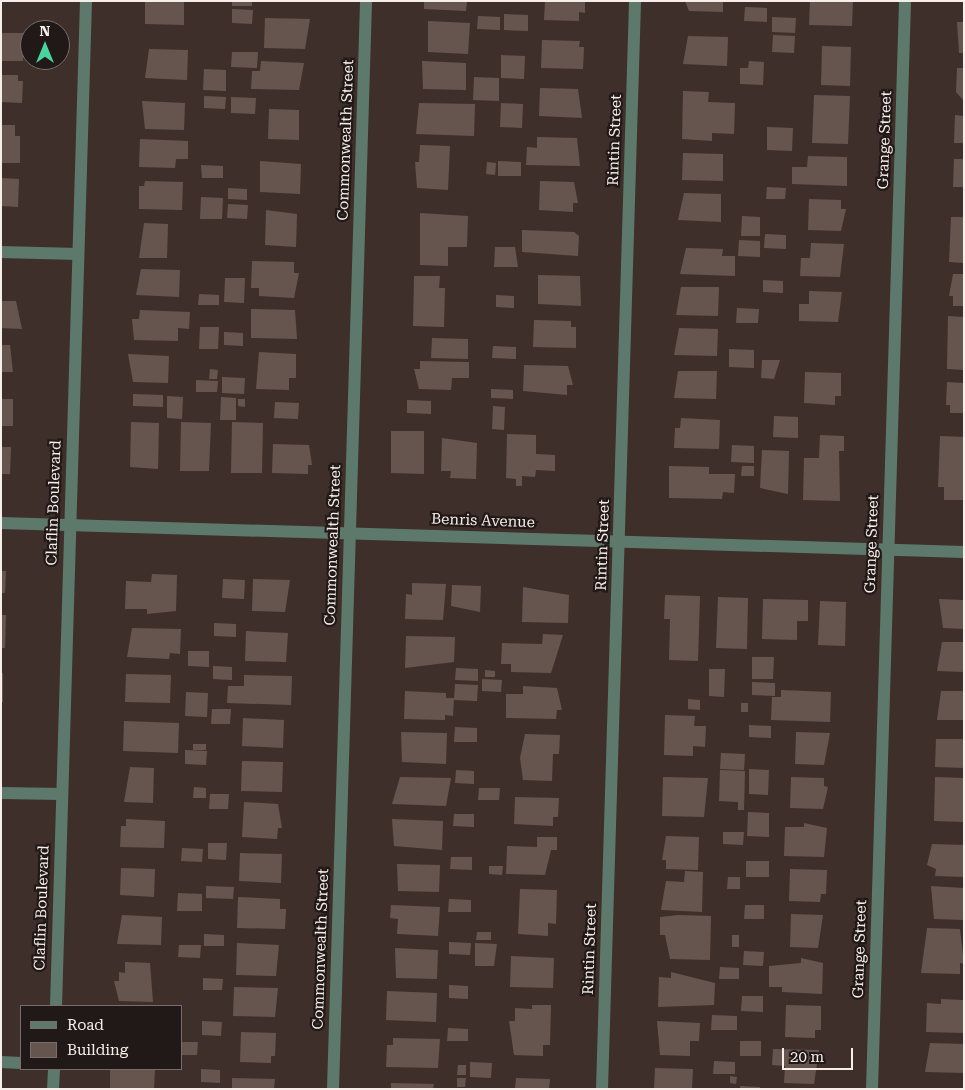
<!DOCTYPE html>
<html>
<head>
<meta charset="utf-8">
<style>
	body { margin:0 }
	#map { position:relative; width:965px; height:1090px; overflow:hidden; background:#3f2f2a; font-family:"Roboto Serif",serif }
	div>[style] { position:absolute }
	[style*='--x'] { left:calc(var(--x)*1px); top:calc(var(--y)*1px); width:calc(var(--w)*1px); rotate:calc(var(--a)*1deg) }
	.building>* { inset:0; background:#66554f }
	.minor>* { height:12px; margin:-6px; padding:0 6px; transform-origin:6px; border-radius:6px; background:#5d796b }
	span { translate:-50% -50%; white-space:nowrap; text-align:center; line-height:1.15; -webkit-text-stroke:4.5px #211917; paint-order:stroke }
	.street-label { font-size:15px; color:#f7ede9 }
	.frame { position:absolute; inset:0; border:2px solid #f7ede9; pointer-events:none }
	.legend { position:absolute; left:20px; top:1005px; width:162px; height:65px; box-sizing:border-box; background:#211917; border:1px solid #776e6b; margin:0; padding:6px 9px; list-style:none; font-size:15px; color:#f7ede9 }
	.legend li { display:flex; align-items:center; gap:10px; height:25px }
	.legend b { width:25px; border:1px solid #776e6b }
	.north { position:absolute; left:20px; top:20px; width:50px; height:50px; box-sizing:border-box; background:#211917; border:1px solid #776e6b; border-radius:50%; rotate:0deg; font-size:14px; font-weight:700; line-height:20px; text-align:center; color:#f7ede9 }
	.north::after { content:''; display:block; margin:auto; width:18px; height:22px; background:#48d49d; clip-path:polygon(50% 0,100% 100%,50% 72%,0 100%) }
	.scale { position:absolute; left:782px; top:1048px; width:71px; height:22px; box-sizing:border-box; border:2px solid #f7ede9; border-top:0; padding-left:6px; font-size:15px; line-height:18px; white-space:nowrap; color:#f7ede9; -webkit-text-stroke:4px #211917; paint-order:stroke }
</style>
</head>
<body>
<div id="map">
	<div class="building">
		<div style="clip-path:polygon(145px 1px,184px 1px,184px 25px,145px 24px)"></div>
		<div style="clip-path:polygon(232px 1px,252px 1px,252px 6px,232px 6px)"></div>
		<div style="clip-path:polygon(424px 1px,467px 1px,466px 11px,424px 9px)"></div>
		<div style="clip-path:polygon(545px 1px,585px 1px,585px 13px,579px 12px,579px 21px,544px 20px)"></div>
		<div style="clip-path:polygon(685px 1px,723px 1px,723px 12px,689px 11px)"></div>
		<div style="clip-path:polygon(810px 1px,853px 1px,852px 26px,809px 25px)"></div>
		<div style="clip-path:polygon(745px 7px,767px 8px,767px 22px,744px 21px)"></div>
		<div style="clip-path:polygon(232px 9px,253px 10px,252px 24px,232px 23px)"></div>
		<div style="clip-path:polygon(504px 14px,528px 15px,528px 31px,504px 30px)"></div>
		<div style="clip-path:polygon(478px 16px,500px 17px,500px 30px,477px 29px)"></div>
		<div style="clip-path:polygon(772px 17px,796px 18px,795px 33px,772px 32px)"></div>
		<div style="clip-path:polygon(265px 18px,310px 19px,305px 49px,264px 48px)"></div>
		<div style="clip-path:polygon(428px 21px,470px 23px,468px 54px,428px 52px)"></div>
		<div style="clip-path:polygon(957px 22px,964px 22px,964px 53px,959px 53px)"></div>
		<div style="clip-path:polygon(1px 33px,24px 33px,23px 61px,1px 61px)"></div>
		<div style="clip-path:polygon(773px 35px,795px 36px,794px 53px,772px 52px)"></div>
		<div style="clip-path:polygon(688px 36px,728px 37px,727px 66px,683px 64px)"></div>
		<div style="clip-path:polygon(542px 40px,580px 41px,579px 47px,584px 47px,583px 69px,541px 68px)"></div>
		<div style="clip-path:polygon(822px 46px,851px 47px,850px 86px,821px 85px)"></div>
		<div style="clip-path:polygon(149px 49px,188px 50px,187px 80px,145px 78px)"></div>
		<div style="clip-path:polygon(232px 52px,258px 52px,257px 68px,231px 67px)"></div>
		<div style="clip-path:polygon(501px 55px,525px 56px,524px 79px,501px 78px)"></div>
		<div style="clip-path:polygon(261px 61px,304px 63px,299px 90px,251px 89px,252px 71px,260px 71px)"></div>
		<div style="clip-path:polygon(422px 61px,466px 63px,466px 90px,423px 89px)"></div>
		<div style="clip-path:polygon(749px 61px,764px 62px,763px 85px,740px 84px,740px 68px,748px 68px)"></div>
		<div style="clip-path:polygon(957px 68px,964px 68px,964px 101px,956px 92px)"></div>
		<div style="clip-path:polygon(204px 69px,226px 70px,226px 91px,203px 90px)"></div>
		<div style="clip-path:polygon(1px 75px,18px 75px,18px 81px,23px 81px,22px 103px,1px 102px)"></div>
		<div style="clip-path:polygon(474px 77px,499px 78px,499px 101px,473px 100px)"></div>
		<div style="clip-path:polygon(540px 88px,578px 89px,582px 118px,539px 116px)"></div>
		<div style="clip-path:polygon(683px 91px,709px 92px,708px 102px,735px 103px,734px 134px,712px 133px,712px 141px,682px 139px)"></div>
		<div style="clip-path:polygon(814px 95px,850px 96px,848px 144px,812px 143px)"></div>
		<div style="clip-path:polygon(204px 96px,226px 97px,225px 109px,204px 108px)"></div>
		<div style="clip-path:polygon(231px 97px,256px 98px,255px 114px,231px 113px)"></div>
		<div style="clip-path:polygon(142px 101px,185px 103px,184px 130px,145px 129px)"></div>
		<div style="clip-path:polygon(419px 103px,475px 104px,474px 136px,416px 134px)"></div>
		<div style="clip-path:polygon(501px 103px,523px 104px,522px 128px,500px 127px)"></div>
		<div style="clip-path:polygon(269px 109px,299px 110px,299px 140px,268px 139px)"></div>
		<div style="clip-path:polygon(955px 115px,964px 116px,964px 143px,954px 143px)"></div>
		<div style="clip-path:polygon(1px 125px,15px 125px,15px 136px,20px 136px,20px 163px,1px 163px)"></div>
		<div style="clip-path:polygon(767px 127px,793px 128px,792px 151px,767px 150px)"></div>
		<div style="clip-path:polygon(537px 137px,577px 138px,580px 166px,526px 165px,527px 147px,537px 148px)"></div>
		<div style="clip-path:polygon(140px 139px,188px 141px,188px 159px,176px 159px,175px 168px,139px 167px)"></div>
		<div style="clip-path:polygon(420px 145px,450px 146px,448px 190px,417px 188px,415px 162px,419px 162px)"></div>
		<div style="clip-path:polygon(683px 153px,723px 154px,723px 181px,682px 180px)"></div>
		<div style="clip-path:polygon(808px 156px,847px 157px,847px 186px,792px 184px,792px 167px,807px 167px)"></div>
		<div style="clip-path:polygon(954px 159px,964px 159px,964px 187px,953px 187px)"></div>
		<div style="clip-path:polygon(260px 161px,301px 164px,300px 194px,260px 192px)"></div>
		<div style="clip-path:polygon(498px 161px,521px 162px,521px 176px,498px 176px)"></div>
		<div style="clip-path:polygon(487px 162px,496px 163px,495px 175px,486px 174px)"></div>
		<div style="clip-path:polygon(201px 165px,223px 166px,223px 178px,202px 178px)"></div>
		<div style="clip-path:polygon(1px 178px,19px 179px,18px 207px,1px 206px)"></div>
		<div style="clip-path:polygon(145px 181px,183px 182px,182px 210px,139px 209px,139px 186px,144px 186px)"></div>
		<div style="clip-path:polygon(540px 181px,574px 182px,578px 203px,573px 203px,573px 212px,539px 210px)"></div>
		<div style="clip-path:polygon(767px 187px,786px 188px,785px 199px,766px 199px)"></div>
		<div style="clip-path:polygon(228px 188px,247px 189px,247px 200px,228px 199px)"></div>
		<div style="clip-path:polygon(684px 193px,721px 194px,721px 222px,678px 220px)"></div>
		<div style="clip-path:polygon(201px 197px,223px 198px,222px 219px,200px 219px)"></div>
		<div style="clip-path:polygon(809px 199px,841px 200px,841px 209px,846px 209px,841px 231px,808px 230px)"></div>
		<div style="clip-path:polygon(228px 204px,248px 205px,247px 219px,227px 218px)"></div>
		<div style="clip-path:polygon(266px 210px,297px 214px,296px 247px,265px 245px)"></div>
		<div style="clip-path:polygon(420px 213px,468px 216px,467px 247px,448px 247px,448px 266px,420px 265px)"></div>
		<div style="clip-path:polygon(742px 216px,760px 217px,760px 236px,741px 236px)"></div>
		<div style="clip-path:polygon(951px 217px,964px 217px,964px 263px,949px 262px)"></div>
		<div style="clip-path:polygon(144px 223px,168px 224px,167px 258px,139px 258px)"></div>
		<div style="clip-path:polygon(522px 230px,574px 232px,579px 236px,578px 256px,522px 252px)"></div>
		<div style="clip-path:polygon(765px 234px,786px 235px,786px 249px,764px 248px)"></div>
		<div style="clip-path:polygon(739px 240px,760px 241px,760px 257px,738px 256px)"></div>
		<div style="clip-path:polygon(811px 243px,844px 244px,840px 277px,800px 276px,801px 258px,810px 258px)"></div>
		<div style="clip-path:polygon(495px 247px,515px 247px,518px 267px,494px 267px)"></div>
		<div style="clip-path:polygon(686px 248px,723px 249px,722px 256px,735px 256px,735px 276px,680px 274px)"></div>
		<div style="clip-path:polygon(252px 261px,294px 262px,294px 273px,299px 273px,294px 298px,259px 296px,259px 288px,251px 288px)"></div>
		<div style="clip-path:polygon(141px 269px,180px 270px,179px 297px,136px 295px)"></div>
		<div style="clip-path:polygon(953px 274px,964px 274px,964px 306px,953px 306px,953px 296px,949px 296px)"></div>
		<div style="clip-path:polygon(538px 275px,580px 276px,581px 306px,538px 304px)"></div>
		<div style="clip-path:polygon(414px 276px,440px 276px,439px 288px,445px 288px,444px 327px,413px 326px)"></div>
		<div style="clip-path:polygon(225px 278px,245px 278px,244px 303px,224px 302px)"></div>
		<div style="clip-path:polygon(763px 280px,783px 281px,783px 293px,763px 292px)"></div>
		<div style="clip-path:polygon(681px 287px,719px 287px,718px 316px,676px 315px)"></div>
		<div style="clip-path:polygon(809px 291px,842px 292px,838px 322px,799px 321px,799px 304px,809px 304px)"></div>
		<div style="clip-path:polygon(199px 294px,219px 295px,219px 305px,198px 305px)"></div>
		<div style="clip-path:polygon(496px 295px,514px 296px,514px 308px,496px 307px)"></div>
		<div style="clip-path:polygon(1px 301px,16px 301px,22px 329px,1px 328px)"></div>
		<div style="clip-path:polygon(737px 308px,759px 309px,758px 323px,736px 323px)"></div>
		<div style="clip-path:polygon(251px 309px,295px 310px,297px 339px,251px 338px)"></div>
		<div style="clip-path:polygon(140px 310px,190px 312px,189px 329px,178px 328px,178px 341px,134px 340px,132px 319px,139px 319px)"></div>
		<div style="clip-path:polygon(948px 316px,964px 317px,964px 370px,947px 369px)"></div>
		<div style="clip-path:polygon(534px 320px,571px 321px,571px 327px,576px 327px,576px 348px,533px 347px)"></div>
		<div style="clip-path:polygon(200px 327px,219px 327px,218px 349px,199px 349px)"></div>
		<div style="clip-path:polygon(679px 328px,718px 329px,717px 356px,674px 355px)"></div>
		<div style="clip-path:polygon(224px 332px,243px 333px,243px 346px,224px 345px)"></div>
		<div style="clip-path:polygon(432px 338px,468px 339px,468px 359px,431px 358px)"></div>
		<div style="clip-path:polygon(1px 345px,10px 345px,13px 372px,1px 372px)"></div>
		<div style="clip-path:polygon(493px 346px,516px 347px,516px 359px,492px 358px)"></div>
		<div style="clip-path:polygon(729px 349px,754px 350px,754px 368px,729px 367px)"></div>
		<div style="clip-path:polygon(259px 352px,296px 354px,296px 378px,289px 378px,289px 390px,256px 389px)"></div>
		<div style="clip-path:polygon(128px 354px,169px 356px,168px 383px,133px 382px)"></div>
		<div style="clip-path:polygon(762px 360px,780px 360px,774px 379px,761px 378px)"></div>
		<div style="clip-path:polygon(420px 361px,469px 362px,469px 378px,452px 378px,451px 390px,419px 389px,414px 369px,420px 369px)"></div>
		<div style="clip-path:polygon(524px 365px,568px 366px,573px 385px,567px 385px,567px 395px,523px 391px)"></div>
		<div style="clip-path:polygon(210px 369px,218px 370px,217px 379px,209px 379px)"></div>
		<div style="clip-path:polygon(678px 371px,717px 371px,716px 399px,674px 398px)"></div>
		<div style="clip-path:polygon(805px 372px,841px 373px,841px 396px,835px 396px,835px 405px,804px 403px)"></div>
		<div style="clip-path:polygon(222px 377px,245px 378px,244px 394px,222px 393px)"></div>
		<div style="clip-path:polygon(196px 380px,218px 381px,217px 392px,196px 392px)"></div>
		<div style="clip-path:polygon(947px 382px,964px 383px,964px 413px,950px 413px,950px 405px,946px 405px)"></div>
		<div style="clip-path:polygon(491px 389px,513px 390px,513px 399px,491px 398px)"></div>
		<div style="clip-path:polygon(133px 394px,163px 395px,163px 407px,133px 406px)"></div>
		<div style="clip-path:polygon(167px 396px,183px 397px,182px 419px,167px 418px)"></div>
		<div style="clip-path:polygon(221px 397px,236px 398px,236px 420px,220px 420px)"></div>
		<div style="clip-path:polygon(1px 399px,13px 399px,13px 426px,1px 426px)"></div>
		<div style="clip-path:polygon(238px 399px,245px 399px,245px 407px,238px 406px)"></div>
		<div style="clip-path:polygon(407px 400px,431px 401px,431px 414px,407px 413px)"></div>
		<div style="clip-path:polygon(275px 402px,299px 403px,298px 419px,274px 418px)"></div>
		<div style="clip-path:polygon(493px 406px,505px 407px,504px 430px,492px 429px)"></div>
		<div style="clip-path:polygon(774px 416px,798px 417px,798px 438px,773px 437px)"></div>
		<div style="clip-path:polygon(681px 418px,720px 420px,719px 449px,674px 448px,675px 428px,680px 428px)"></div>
		<div style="clip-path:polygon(131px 422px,159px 423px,158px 469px,130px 467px)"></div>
		<div style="clip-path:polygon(181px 422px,211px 423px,209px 471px,180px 471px)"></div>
		<div style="clip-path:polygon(232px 422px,263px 423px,262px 473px,231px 473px)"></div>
		<div style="clip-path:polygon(391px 431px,424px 431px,424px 474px,391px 473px)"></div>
		<div style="clip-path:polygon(507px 434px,536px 435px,536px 454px,555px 455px,555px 471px,536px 470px,535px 477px,522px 476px,522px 486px,516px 486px,516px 479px,506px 478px)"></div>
		<div style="clip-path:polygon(820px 435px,844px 436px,844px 451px,839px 451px,840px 501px,803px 500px,804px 458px,819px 458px)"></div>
		<div style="clip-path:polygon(940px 436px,964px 437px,964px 500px,944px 500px,944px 487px,938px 487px)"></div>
		<div style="clip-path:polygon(442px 438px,477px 443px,476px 479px,450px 478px,451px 471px,441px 471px)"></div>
		<div style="clip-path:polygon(273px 444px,309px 445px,312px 465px,308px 465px,308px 474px,272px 473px)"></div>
		<div style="clip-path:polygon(732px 445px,754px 446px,754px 463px,731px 462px)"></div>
		<div style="clip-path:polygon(1px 447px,11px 447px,10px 474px,1px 474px)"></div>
		<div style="clip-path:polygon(762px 450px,789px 451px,788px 494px,760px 488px)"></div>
		<div style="clip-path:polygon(669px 466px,709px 467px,709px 474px,735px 474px,734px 493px,723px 492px,722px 499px,669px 498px)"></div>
		<div style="clip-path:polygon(742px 466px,754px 466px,754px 476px,741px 476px)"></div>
		<div style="clip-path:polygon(1px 571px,6px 571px,5px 593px,1px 593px)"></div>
		<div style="clip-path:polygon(152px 574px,177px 575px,176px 611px,147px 614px,147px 609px,125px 609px,126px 581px,151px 582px)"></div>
		<div style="clip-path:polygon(223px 579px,245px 580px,244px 599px,222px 598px)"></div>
		<div style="clip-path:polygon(253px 579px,290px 580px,285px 612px,252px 611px)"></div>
		<div style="clip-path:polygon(412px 583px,446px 584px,443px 620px,405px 619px,406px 594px,412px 595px)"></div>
		<div style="clip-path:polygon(452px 585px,481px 586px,480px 612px,451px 606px)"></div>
		<div style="clip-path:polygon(523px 587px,569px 595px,568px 623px,522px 622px)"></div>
		<div style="clip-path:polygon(665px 595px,700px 596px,698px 661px,669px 660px,670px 619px,664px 619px)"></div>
		<div style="clip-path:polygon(718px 597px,748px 598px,747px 649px,716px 648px)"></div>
		<div style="clip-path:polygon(763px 599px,808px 600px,808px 621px,797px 621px,797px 640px,762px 639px)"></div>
		<div style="clip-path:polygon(939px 599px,964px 600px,964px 629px,943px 628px)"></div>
		<div style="clip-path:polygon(820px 601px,846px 602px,845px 646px,818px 645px)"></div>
		<div style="clip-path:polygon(1px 615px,6px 615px,5px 648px,1px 648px)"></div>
		<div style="clip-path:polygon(214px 623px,236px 624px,236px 637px,214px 636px)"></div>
		<div style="clip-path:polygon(132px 628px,181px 629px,180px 654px,170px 653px,169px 659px,127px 657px)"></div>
		<div style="clip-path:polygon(246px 631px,288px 633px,286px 662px,245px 661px)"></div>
		<div style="clip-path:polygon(543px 634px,563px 635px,551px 673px,511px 672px,511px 664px,501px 664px,502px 643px,542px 644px)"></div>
		<div style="clip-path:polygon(406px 636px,455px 637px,454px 662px,405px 668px)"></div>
		<div style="clip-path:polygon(942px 642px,964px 642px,964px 672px,937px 671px)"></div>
		<div style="clip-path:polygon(188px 651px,209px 651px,209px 667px,188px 666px)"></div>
		<div style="clip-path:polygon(752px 657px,774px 657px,773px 679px,752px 679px)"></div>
		<div style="clip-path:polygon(213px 666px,232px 667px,232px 680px,213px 679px)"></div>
		<div style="clip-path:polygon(456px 668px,478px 669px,478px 681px,455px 680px)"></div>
		<div style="clip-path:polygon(709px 669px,725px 669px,724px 697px,709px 696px)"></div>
		<div style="clip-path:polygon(485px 670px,495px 671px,495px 677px,485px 677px)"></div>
		<div style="clip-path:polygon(1px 673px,3px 673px,3px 702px,1px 702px)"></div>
		<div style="clip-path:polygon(126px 674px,171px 675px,170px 703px,125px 702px)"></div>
		<div style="clip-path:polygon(244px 675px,292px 676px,291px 705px,227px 703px,228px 686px,244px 686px)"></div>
		<div style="clip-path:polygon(482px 679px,502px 680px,501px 692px,482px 691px)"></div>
		<div style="clip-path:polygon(752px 682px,775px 683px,775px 696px,752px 695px)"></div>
		<div style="clip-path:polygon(455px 684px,478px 685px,477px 701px,454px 700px)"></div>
		<div style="clip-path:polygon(523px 686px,557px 688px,562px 710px,557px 710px,556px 719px,506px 718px,506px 694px,523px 694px)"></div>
		<div style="clip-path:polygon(781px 690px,831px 692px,830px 722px,771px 720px,772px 697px,781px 697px)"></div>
		<div style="clip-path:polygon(405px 691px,446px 693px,446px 698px,454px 698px,453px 716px,445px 715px,445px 720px,404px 719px)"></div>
		<div style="clip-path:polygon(941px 691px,964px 691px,964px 720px,937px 720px)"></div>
		<div style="clip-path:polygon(186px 692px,208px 693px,207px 717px,185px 716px)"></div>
		<div style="clip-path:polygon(688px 699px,700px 700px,700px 710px,688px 709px)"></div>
		<div style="clip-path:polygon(741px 703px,748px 703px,748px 712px,741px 712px)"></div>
		<div style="clip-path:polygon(212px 709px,231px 709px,230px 724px,211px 724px)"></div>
		<div style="clip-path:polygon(665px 715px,695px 716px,694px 726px,706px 726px,705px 747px,693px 746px,693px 756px,664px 755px)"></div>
		<div style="clip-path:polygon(243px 718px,284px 720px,283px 748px,242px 746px)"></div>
		<div style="clip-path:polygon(124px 721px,179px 723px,178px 753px,123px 751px)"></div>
		<div style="clip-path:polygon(749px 725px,771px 726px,771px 738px,749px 737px)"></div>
		<div style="clip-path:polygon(455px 727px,477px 728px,477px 742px,454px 742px)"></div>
		<div style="clip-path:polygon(401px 732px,447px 733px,446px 764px,402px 762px)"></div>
		<div style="clip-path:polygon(796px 732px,830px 733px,824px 765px,795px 764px)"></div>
		<div style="clip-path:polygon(525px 734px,560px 735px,559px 754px,553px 754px,552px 781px,523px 780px,520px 758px)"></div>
		<div style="clip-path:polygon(936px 739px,964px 739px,964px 768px,935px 767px)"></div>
		<div style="clip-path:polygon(193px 744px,206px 744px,206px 750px,193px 750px)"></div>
		<div style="clip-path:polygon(185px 750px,207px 751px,206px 765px,185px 764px)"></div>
		<div style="clip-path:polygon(721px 753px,745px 754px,744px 770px,720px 769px)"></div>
		<div style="clip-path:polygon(242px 761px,283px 762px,282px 792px,241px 791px)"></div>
		<div style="clip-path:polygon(130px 767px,154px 768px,153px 803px,124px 802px)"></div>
		<div style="clip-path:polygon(749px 769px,769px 770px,768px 795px,749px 794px)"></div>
		<div style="clip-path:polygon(456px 770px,474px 771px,474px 784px,455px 783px)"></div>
		<div style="clip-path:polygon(720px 770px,745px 771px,744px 810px,738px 810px,738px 802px,719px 801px)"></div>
		<div style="clip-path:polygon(400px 777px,451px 778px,446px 806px,392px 804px)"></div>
		<div style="clip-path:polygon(663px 777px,708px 778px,704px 817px,662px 816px)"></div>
		<div style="clip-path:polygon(791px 777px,824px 778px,824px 786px,828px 787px,823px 809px,790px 808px)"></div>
		<div style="clip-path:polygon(935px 777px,964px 778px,964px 822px,934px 821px)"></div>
		<div style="clip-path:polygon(194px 787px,206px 788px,206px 798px,193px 798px)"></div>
		<div style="clip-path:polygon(479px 788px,500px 788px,499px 800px,478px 800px)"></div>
		<div style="clip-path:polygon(210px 794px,229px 794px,228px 809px,209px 809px)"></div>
		<div style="clip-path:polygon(515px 797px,559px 798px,558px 817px,553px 817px,553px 826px,514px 824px)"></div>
		<div style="clip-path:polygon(244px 802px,278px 804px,282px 828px,278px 828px,277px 839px,242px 837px)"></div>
		<div style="clip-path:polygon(748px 812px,769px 813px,769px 837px,747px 836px)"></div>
		<div style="clip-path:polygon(454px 814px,474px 814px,474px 827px,453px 826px)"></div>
		<div style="clip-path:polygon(126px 819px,165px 821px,164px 848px,120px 847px,121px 826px,126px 826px)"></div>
		<div style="clip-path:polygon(392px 819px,443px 821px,442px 850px,394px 846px)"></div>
		<div style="clip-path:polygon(804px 823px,827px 828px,824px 857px,784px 856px,785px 827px,804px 827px)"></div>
		<div style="clip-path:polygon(723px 832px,744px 832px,743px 845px,723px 844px)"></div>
		<div style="clip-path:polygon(666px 836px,699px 837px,698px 870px,666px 869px,666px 860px,662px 860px)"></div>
		<div style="clip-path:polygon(537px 837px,557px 837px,557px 850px,551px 850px,545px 875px,506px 874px,507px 846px,537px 847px)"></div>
		<div style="clip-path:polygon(208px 843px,227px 843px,226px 860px,208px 859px)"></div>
		<div style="clip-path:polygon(932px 844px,964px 845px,964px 877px,935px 876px,936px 869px,927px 865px)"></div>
		<div style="clip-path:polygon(182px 848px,203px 849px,202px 862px,181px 861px)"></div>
		<div style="clip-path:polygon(240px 853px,282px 854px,281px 883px,239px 881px)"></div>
		<div style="clip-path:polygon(451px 857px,472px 857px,472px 870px,450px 869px)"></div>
		<div style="clip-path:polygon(746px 861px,769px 861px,769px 877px,746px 877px)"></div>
		<div style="clip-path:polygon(397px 864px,440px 865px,439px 892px,398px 891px)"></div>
		<div style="clip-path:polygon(489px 866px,503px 866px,502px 875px,489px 874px)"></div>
		<div style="clip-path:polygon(121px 868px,155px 869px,154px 897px,120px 895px)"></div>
		<div style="clip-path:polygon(790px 869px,827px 870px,826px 894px,821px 894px,820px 902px,789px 901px)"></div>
		<div style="clip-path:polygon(685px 871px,703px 872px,702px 912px,661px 910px,666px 881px,684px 882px)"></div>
		<div style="clip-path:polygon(728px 877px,740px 877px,740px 889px,727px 889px)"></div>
		<div style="clip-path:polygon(206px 886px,234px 887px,233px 899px,206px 898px)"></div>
		<div style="clip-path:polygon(931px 886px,964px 888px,964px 920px,934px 919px)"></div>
		<div style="clip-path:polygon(520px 889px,557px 890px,556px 924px,548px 923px,548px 936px,518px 934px)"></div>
		<div style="clip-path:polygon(178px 893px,202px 894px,202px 911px,177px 911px)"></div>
		<div style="clip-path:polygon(238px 897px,280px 899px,280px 909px,286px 909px,285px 929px,237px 928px)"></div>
		<div style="clip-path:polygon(449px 899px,471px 900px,471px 912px,448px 912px)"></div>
		<div style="clip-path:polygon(391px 905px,440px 907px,438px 936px,397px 934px,398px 919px,390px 918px)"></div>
		<div style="clip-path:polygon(745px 905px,764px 905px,764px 919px,744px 919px)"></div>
		<div style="clip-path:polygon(791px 914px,823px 915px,818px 948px,790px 947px)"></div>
		<div style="clip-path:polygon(122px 915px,162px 917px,161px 945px,117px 944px)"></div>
		<div style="clip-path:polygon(678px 915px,711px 916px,710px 960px,670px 959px,665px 935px,660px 935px,660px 917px)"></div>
		<div style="clip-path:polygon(927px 928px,960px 929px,964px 964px,960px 963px,960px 974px,921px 973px)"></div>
		<div style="clip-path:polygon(477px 932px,491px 932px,491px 940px,476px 940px)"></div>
		<div style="clip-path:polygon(204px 934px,224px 935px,224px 946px,204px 946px)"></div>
		<div style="clip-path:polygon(732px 935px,739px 935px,739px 947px,732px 947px)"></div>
		<div style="clip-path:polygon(449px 942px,471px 943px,470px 955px,449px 954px)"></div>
		<div style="clip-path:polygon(237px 943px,279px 945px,276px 976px,236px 975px)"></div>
		<div style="clip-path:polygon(475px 943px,497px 944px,494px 966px,475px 966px)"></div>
		<div style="clip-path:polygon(179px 945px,201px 945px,200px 958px,178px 957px)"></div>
		<div style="clip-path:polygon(395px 948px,438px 950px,437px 979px,396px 978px)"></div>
		<div style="clip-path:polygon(744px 951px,764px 952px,763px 966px,743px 965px)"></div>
		<div style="clip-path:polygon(511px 956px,554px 958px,553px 988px,510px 987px)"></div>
		<div style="clip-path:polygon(801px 958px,823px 963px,822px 994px,782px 992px,782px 987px,769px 987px,769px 966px,801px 963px)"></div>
		<div style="clip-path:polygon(125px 962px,150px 963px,153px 1002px,119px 1001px,114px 981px,119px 981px,119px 972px,125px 973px)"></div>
		<div style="clip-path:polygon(720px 967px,739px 968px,739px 979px,719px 979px)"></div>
		<div style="clip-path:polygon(671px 972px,715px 983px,714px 1005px,658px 1007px,659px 977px,671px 978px)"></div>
		<div style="clip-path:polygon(203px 978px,223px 979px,222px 990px,203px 990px)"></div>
		<div style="clip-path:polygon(449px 985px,468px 986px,468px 999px,449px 998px)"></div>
		<div style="clip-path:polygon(234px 987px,278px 988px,275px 1017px,233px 1016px)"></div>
		<div style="clip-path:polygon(387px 991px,437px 993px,436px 1022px,386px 1020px)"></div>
		<div style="clip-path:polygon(742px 996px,763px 996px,763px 1012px,741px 1011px)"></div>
		<div style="clip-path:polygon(941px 999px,964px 1000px,964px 1033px,926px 1032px,927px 1003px,941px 1004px)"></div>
		<div style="clip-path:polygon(532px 1005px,551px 1005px,550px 1045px,543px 1045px,543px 1056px,514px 1055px,509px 1021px,515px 1021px,515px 1008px,532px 1009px)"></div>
		<div style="clip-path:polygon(786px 1005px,821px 1006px,821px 1030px,815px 1030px,815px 1038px,785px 1037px)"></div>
		<div style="clip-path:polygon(712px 1015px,737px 1016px,737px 1030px,711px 1030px)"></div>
		<div style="clip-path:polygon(202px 1021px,222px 1022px,221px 1036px,202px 1035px)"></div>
		<div style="clip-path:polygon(657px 1021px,700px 1023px,699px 1041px,690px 1041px,690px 1056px,660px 1055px)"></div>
		<div style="clip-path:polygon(448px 1028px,468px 1029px,468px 1041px,447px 1041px)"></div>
		<div style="clip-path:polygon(241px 1032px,276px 1033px,275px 1056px,271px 1056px,271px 1063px,240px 1062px)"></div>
		<div style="clip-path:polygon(393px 1038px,440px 1039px,438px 1068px,386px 1067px,387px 1045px,393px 1045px)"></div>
		<div style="clip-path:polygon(740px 1041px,761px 1041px,761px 1056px,740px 1056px)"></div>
		<div style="clip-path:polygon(181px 1042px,198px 1042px,197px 1055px,181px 1055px)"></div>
		<div style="clip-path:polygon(930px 1043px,964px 1044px,964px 1073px,925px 1072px)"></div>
		<div style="clip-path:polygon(773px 1049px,819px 1050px,814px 1084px,784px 1083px,785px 1066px,772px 1065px)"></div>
		<div style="clip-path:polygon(714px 1061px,735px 1062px,735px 1074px,713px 1074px)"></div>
		<div style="clip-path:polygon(470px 1062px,492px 1063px,491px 1078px,470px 1077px)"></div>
		<div style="clip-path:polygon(458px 1065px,466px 1065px,466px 1075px,457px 1075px)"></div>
		<div style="clip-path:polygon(655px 1068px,693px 1069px,692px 1089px,654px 1089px)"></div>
		<div style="clip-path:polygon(110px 1069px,155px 1069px,154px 1089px,110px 1089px)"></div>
		<div style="clip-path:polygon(201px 1069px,220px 1070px,220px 1083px,201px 1082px)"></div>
		<div style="clip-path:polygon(730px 1076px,737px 1077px,736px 1084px,730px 1083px)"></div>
		<div style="clip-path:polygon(232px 1078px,275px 1079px,274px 1089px,232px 1089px)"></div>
		<div style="clip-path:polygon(457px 1078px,466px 1078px,465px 1087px,457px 1087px)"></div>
		<div style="clip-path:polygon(516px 1078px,550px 1079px,549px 1089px,515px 1089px)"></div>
		<div style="clip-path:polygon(391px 1083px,434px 1084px,433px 1089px,391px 1089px)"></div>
		<div style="clip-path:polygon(740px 1086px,760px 1087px,760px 1089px,740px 1089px)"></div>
	</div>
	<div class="minor">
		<div style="--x:1;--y:252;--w:77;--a:1.5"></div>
		<div style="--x:1;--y:523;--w:963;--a:1.72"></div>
		<div style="--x:1;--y:793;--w:61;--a:0.9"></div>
		<div style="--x:56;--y:1006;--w:1005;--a:-88.29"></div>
		<div style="--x:1;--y:1062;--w:20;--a:3"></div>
		<div style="--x:53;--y:1089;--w:20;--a:-87"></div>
		<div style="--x:333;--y:1089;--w:1089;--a:-88.26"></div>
		<div style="--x:602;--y:1089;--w:1089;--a:-88.26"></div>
		<div style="--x:872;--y:1089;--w:1089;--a:-88.26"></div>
	</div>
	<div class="street-label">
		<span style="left:346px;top:140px;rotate:-88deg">Commonwealth Street</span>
		<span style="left:615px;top:140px;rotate:-88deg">Rintin Street</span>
		<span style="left:885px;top:140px;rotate:-88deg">Grange Street</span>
		<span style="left:54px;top:503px;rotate:-88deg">Claflin Boulevard</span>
		<span style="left:483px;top:521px;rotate:2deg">Benris Avenue</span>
		<span style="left:872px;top:544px;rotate:-88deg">Grange Street</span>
		<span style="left:333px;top:545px;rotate:-88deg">Commonwealth Street</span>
		<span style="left:603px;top:545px;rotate:-88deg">Rintin Street</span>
		<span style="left:42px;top:908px;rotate:-88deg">Claflin Boulevard</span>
		<span style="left:321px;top:949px;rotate:-88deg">Commonwealth Street</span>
		<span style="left:590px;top:949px;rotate:-88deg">Rintin Street</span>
		<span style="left:860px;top:949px;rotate:-88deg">Grange Street</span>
	</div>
	<div class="frame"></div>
	<ul class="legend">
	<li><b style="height:6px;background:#5d796b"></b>Road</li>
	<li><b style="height:14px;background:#66554f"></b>Building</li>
	</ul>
	<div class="north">N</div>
	<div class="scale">20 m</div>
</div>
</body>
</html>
